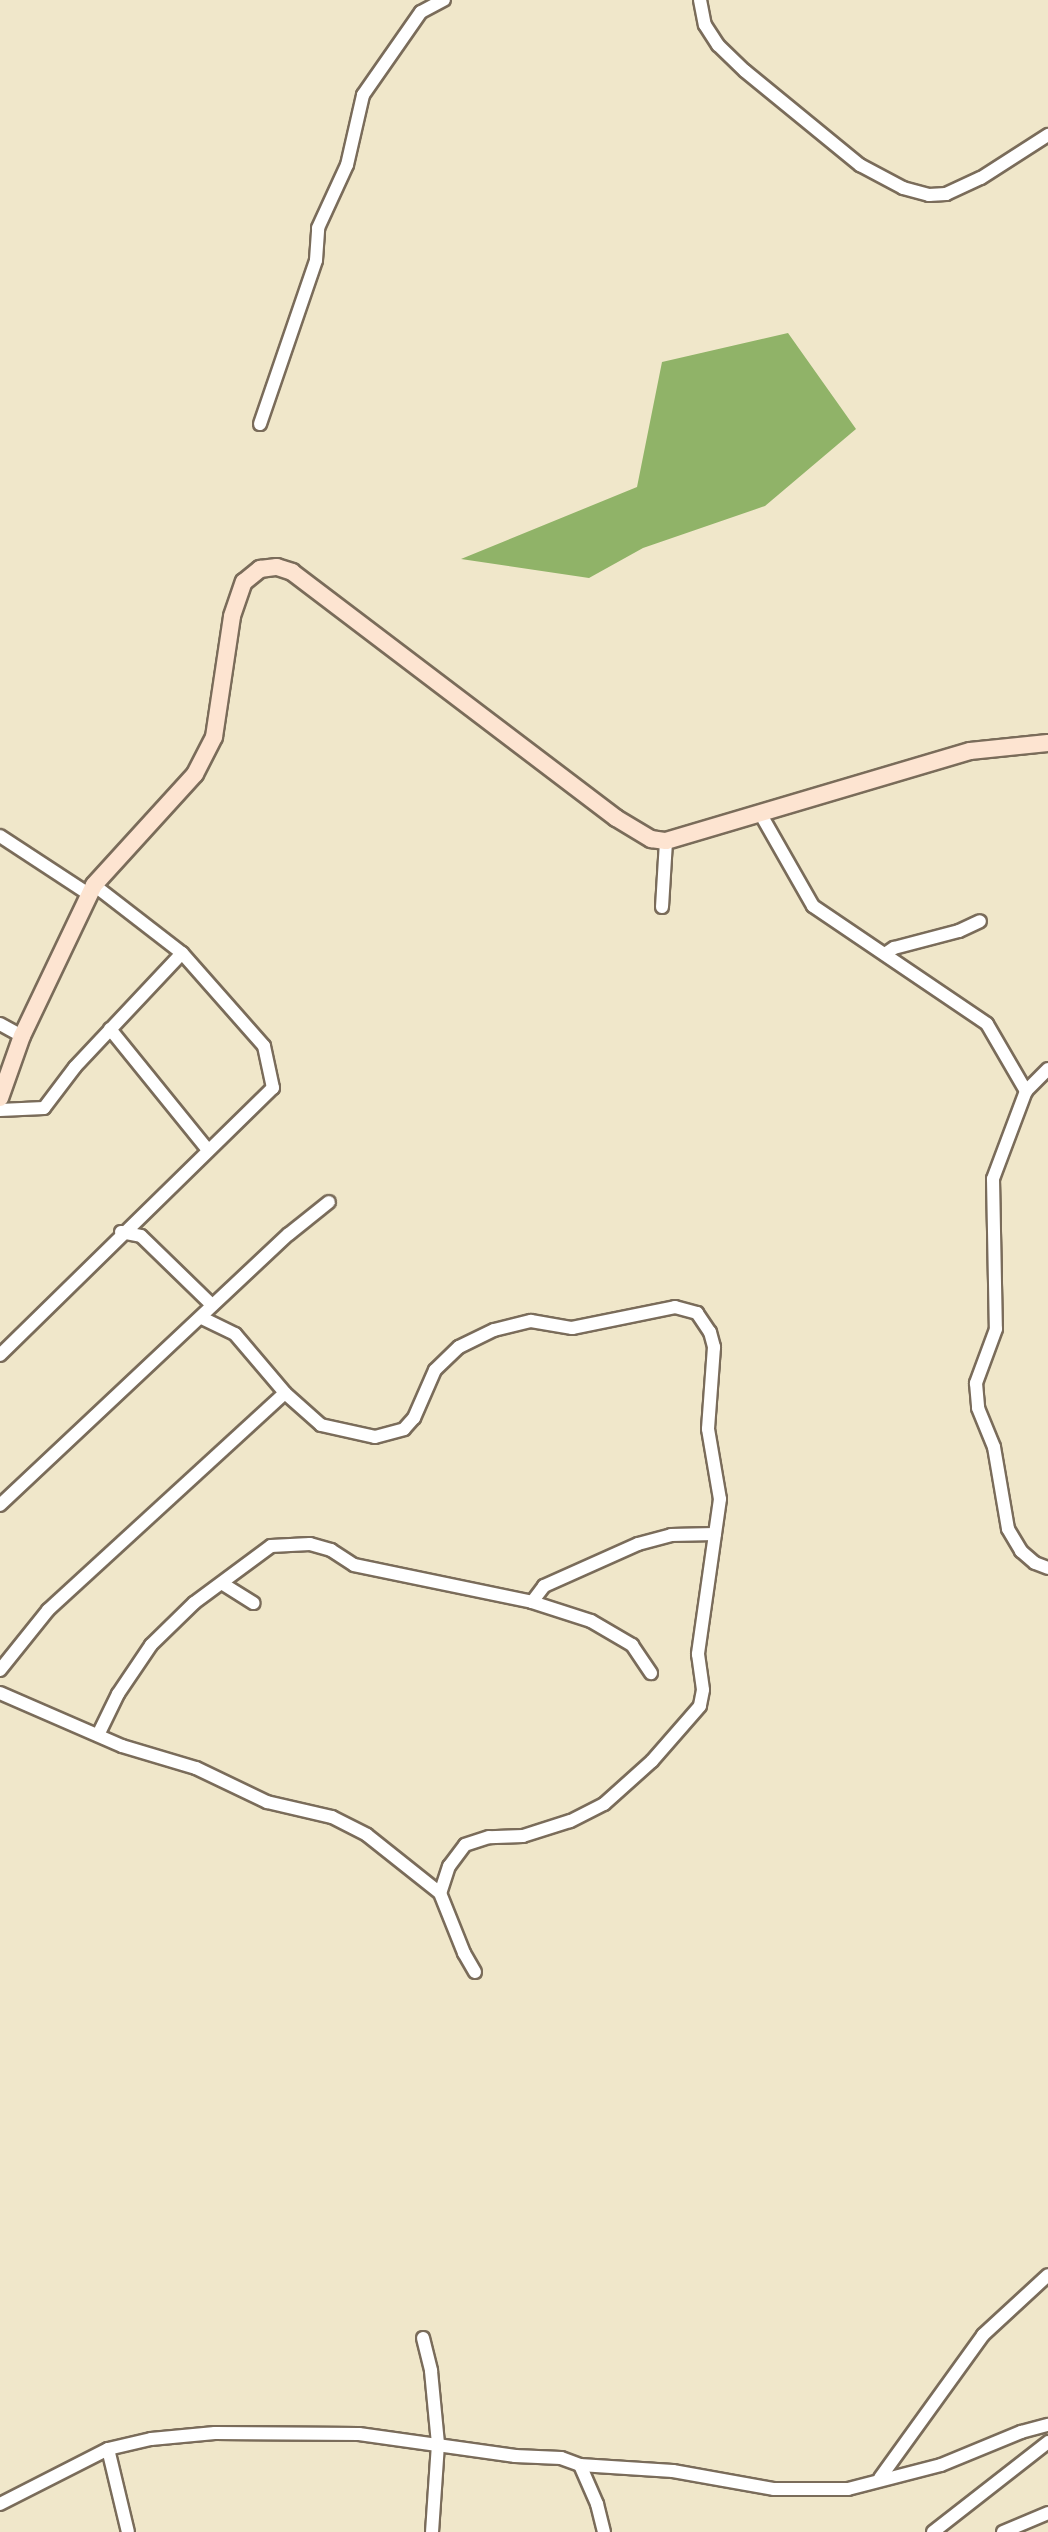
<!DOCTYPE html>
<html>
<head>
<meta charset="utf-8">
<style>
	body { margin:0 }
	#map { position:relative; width:1048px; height:2532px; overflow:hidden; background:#f0e7ca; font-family:"Libre Bodoni",serif }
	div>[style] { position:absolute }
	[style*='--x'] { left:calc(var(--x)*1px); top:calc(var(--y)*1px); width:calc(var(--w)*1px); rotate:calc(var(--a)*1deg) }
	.forest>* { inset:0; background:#90b368 }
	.roads { filter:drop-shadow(2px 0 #7a6c5a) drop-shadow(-2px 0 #7a6c5a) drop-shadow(0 2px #7a6c5a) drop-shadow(0 -2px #7a6c5a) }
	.street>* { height:12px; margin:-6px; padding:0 6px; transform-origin:6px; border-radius:6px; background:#fff }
	.secondary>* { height:16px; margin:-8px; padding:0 8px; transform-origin:8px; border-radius:8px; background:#fde4d1 }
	span { translate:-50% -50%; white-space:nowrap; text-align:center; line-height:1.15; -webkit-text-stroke:6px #fcf5e5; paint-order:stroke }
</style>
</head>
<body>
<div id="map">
	<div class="forest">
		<div style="clip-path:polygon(788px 333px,856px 429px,765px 506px,643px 548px,589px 578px,461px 559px,637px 487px,662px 362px)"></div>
	</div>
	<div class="roads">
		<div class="street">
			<div style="--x:700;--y:0;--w:25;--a:79"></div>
			<div style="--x:705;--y:25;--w:24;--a:57"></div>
			<div style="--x:718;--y:45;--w:37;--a:44"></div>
			<div style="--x:745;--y:71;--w:149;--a:39.3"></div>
			<div style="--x:860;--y:165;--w:49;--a:28.1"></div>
			<div style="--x:903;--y:188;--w:27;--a:15"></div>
			<div style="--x:929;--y:195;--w:17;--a:-3"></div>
			<div style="--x:946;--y:194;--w:38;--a:-25"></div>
			<div style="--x:981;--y:178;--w:80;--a:-32.7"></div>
			<div style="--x:260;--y:424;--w:173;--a:-71.1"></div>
			<div style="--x:316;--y:260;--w:32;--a:-86"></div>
			<div style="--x:318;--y:228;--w:69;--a:-65.3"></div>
			<div style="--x:347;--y:165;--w:72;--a:-77.1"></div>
			<div style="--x:363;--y:95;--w:101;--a:-55.1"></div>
			<div style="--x:421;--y:12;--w:26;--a:-28"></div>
			<div style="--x:760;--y:813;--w:107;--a:60.3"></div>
			<div style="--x:813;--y:906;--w:210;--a:34.1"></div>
			<div style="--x:987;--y:1024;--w:78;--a:59.8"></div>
			<div style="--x:0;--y:836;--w:108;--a:33.2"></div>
			<div style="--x:662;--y:907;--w:66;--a:-86.5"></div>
			<div style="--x:885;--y:954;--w:11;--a:-34"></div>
			<div style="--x:894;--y:948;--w:67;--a:-14.7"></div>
			<div style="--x:959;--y:931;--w:23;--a:-25"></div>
			<div style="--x:0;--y:1024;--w:25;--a:29"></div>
			<div style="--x:110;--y:1029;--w:156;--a:51"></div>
			<div style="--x:1048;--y:1069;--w:31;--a:135"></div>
			<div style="--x:1026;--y:1091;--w:94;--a:110.6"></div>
			<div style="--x:993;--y:1179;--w:150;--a:88.9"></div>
			<div style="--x:996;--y:1329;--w:58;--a:110.3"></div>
			<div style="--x:976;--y:1383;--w:25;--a:85"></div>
			<div style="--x:978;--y:1408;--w:42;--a:67.7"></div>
			<div style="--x:994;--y:1447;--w:83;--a:80.3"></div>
			<div style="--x:1008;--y:1529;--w:26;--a:59"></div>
			<div style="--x:1021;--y:1551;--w:18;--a:41"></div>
			<div style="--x:1035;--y:1563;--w:14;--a:21"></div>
			<div style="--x:0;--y:1110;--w:44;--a:-2.6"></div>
			<div style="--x:44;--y:1108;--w:51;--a:-52.9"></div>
			<div style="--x:75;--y:1067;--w:156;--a:-46.8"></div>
			<div style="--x:121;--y:1232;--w:20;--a:11"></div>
			<div style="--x:141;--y:1236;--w:99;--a:44.2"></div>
			<div style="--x:202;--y:1318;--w:37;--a:26"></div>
			<div style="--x:235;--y:1334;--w:77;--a:49.7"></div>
			<div style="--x:285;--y:1393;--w:48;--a:41.6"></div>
			<div style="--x:321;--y:1425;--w:55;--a:12.5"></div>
			<div style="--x:375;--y:1437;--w:30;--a:-15"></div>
			<div style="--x:404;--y:1429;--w:15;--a:-48"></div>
			<div style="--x:414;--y:1418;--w:52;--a:-66.4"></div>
			<div style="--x:435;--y:1370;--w:33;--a:-44"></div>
			<div style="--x:459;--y:1347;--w:39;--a:-26"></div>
			<div style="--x:494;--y:1330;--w:38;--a:-14"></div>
			<div style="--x:531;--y:1321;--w:42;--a:9.7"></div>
			<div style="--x:572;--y:1328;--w:105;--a:-11.5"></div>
			<div style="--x:675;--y:1307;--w:23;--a:15"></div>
			<div style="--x:697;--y:1313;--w:23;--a:56"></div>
			<div style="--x:710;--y:1332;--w:16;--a:75"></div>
			<div style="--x:714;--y:1347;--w:82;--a:94.2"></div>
			<div style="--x:708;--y:1429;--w:71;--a:80.3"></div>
			<div style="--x:720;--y:1499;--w:157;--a:98.1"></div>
			<div style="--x:698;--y:1654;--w:36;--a:82"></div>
			<div style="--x:703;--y:1690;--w:16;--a:101"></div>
			<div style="--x:700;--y:1706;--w:73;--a:131.1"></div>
			<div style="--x:652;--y:1761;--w:64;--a:138.1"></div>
			<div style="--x:604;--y:1804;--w:38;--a:153"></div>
			<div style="--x:570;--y:1821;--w:49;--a:162.3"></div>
			<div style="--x:523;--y:1836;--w:34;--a:178"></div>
			<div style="--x:489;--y:1837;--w:25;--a:162"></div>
			<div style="--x:465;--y:1845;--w:26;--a:127"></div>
			<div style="--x:449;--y:1866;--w:28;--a:108"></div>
			<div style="--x:0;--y:1355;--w:382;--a:-44.4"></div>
			<div style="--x:273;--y:1088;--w:43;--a:-102.1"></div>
			<div style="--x:264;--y:1046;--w:124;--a:-131.4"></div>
			<div style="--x:182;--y:953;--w:111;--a:-142.3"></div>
			<div style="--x:0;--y:1505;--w:396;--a:-43.2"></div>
			<div style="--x:289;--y:1234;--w:51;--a:-38.7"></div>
			<div style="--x:223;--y:1584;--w:36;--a:32"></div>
			<div style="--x:532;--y:1602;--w:20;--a:-53"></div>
			<div style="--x:544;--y:1586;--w:103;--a:-24.1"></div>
			<div style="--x:638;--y:1544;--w:34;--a:-15"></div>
			<div style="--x:671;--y:1535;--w:44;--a:-1.3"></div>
			<div style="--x:0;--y:1670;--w:77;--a:-51.3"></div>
			<div style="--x:48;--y:1610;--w:321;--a:-42.5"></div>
			<div style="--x:0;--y:1693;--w:133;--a:23.5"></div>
			<div style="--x:122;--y:1746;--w:77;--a:16.6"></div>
			<div style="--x:196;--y:1768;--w:79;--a:25.6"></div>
			<div style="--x:267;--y:1802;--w:67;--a:13"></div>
			<div style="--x:332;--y:1817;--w:39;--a:27"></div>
			<div style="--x:367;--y:1835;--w:93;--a:38.5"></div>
			<div style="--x:440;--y:1893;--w:65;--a:68.2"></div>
			<div style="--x:464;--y:1953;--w:22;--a:60"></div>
			<div style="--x:98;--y:1735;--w:46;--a:-64"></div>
			<div style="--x:118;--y:1694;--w:59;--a:-56"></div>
			<div style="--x:151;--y:1645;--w:60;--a:-44.3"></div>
			<div style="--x:194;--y:1603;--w:96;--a:-36.5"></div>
			<div style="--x:271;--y:1546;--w:39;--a:-3"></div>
			<div style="--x:310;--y:1544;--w:22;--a:16"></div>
			<div style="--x:331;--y:1550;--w:27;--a:33"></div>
			<div style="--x:354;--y:1565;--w:182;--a:11.7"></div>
			<div style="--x:532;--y:1602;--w:62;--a:17.9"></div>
			<div style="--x:591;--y:1621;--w:48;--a:30.3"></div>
			<div style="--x:632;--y:1645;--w:34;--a:56"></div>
			<div style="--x:423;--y:2338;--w:34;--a:76"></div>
			<div style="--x:431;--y:2371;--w:73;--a:84.5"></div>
			<div style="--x:438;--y:2444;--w:88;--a:93.9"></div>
			<div style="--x:108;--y:2449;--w:85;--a:76.5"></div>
			<div style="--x:580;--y:2465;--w:93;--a:3.7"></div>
			<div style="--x:673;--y:2471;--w:103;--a:10.1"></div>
			<div style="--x:774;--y:2489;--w:74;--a:0"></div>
			<div style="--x:848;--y:2489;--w:96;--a:-14.5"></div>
			<div style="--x:941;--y:2465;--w:87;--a:-22.4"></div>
			<div style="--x:1021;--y:2432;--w:28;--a:-15"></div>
			<div style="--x:880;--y:2478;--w:176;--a:-54.2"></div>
			<div style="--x:983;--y:2335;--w:88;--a:-42.7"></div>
			<div style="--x:0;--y:2504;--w:121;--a:-27"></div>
			<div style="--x:108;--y:2449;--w:44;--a:-13.1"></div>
			<div style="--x:151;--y:2439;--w:64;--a:-5.4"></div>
			<div style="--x:215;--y:2433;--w:144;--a:0.4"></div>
			<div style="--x:359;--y:2434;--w:158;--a:8"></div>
			<div style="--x:515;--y:2456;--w:46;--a:2.5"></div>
			<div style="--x:561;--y:2458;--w:20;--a:20"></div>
			<div style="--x:580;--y:2465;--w:43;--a:66.4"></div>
			<div style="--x:597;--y:2504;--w:29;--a:76"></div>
			<div style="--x:933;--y:2532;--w:146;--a:-38"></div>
			<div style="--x:1003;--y:2532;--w:49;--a:-22.9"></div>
		</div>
		<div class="secondary">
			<div style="--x:0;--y:1098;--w:66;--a:-70.5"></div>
			<div style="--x:22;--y:1036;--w:167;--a:-64.5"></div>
			<div style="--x:94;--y:885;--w:150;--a:-47.7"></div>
			<div style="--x:195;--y:774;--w:42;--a:-62.8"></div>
			<div style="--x:214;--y:737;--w:122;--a:-81.5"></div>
			<div style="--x:232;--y:616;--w:36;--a:-71"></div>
			<div style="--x:244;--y:582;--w:21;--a:-39"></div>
			<div style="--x:260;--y:569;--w:17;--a:-7"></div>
			<div style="--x:277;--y:567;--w:16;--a:18"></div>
			<div style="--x:292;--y:572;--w:407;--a:37.2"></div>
			<div style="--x:616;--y:818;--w:41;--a:31"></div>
			<div style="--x:651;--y:839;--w:15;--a:8"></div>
			<div style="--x:666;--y:841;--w:317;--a:-16.5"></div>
			<div style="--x:970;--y:751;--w:78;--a:-5.9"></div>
		</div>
	</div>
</div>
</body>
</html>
